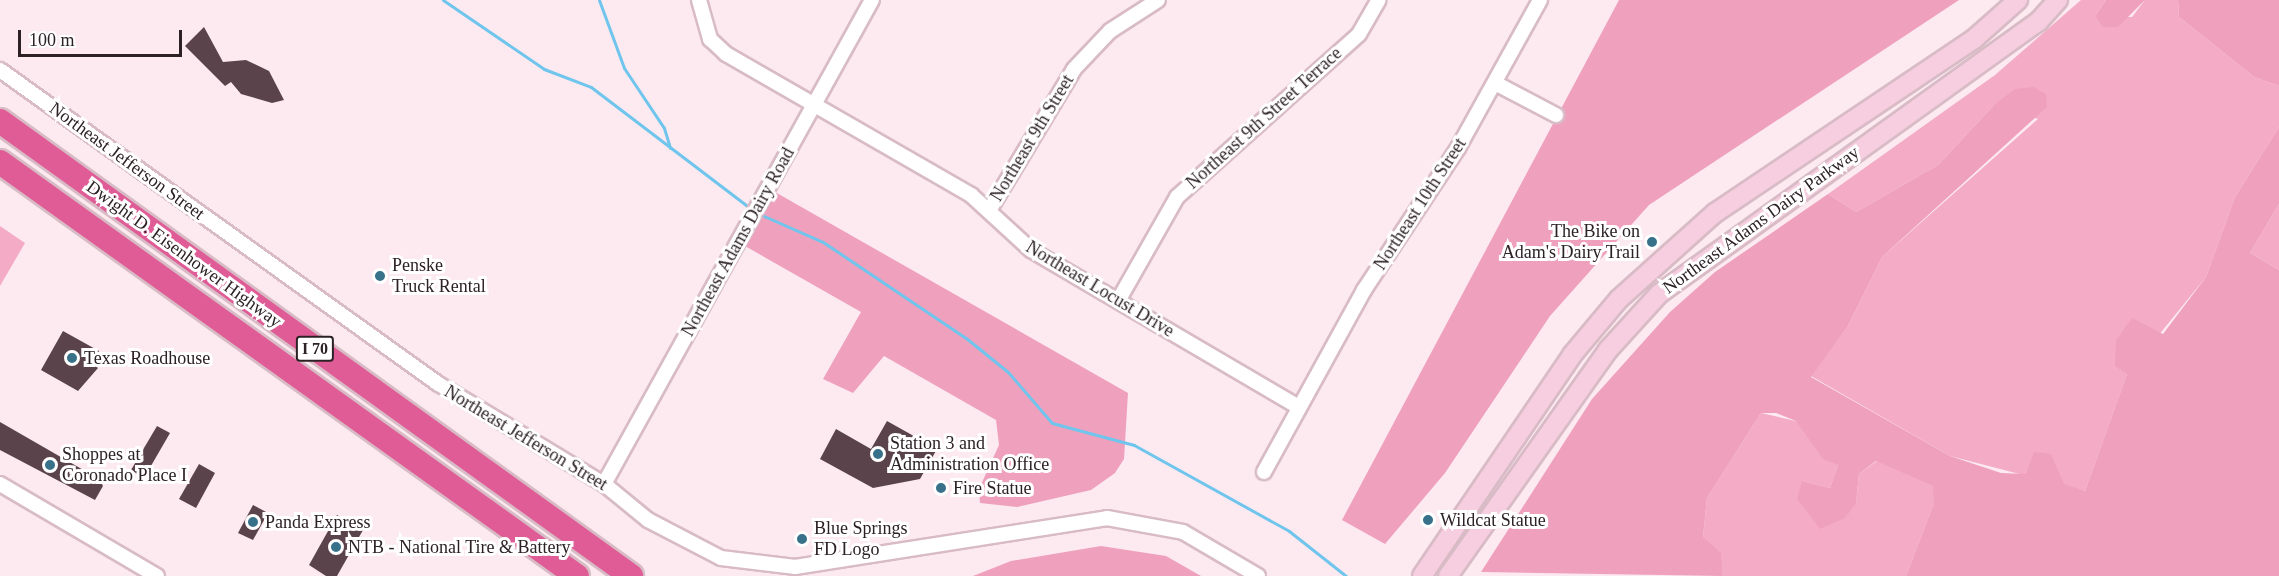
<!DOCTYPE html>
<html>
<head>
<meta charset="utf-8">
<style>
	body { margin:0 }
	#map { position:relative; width:2279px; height:576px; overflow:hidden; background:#fceaf0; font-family:Georgia,serif }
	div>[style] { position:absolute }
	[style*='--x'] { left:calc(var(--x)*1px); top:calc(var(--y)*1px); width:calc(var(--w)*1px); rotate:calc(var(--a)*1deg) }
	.green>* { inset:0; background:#f4abc6 }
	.forest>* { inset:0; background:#efa0bd }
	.stream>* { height:3px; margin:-1.5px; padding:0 1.5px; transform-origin:1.5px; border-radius:1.5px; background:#70c5ed }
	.building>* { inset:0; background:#5b434b }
	.roads { filter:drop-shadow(2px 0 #d8bbc5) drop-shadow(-2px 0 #d8bbc5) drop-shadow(0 2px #d8bbc5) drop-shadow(0 -2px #d8bbc5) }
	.street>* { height:14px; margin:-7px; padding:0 7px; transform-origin:7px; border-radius:7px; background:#fff }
	.secondary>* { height:18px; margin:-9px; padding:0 9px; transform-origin:9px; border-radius:9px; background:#f6cee0 }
	.highway>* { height:24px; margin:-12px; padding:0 12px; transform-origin:12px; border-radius:12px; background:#e05c96 }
	.dots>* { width:16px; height:16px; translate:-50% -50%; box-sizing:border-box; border:3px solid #fff; border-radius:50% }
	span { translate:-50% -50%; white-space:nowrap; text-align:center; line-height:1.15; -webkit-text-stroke:6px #fff; paint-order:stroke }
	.shield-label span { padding:2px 4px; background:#fff; border:2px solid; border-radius:4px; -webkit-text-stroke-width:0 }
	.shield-label { font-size:16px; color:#2c2125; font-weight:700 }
	.street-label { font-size:18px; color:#2c2125 }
	.poi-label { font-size:18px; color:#2c2125 }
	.right { translate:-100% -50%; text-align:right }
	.left { translate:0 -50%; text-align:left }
	.scale { position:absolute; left:18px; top:30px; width:164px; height:27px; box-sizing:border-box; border:3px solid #2c2125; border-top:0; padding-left:8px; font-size:18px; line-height:21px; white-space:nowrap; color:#2c2125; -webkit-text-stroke:4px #fff; paint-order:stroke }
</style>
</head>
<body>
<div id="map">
	<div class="green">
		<div style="clip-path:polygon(2081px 0,2106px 0,2095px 16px,2132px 17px,2145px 0,2178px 0,2179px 17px,2254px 77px,2279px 86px,2279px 127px,2235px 197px,2206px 277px,2127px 374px,2085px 491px,1950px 456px,1811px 376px,1848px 326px,1882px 257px,2038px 119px,1994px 105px,1938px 165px,1856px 212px,1828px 194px,1995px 75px)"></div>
		<div style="clip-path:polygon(2279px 204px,2279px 270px,2250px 253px)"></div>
		<div style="clip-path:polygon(0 226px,25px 243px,0 286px)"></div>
		<div style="clip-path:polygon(1761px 413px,1796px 421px,1838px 465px,1830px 488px,1802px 481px,1856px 503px,1859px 474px,1877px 461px,1934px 486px,1934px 503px,1906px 576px,1722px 576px,1703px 537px,1707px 498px)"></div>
	</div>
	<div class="forest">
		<div style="clip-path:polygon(1619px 0,1959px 0,1649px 205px,1550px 316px,1445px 473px,1385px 544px,1342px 520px)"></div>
		<div style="clip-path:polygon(2106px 0,2145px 0,2118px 27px,2103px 27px,2095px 16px)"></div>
		<div style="clip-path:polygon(2178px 0,2279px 0,2279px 86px,2254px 77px,2179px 17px)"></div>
		<div style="clip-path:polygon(2033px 87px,2046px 94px,2047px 107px,1882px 257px,1848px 326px,1811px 377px,1950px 456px,2001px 473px,2026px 474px,2034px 452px,2051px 454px,2064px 484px,2085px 491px,2127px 374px,2115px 366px,2116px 340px,2132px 318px,2163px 334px,2206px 277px,2235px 197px,2279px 127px,2279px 204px,2250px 253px,2279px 270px,2279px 576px,1906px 576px,1934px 503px,1933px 486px,1876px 461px,1859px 474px,1856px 503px,1845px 518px,1820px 529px,1797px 499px,1802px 481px,1830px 488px,1838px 465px,1823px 459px,1796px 421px,1776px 413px,1761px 413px,1707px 498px,1703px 537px,1721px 553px,1722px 576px,1481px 572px,1592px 399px,1670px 312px,1715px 272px,1828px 194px,1856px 212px,1938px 165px,1994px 105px,2015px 89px)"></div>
		<div style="clip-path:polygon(768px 188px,1128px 393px,1124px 459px,1115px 473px,1091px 490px,1017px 507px,980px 503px,979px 489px,999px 445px,996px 420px,884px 356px,853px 393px,823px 379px,861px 312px,738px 242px)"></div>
		<div style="clip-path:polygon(1101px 546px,1166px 556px,1201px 576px,973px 576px,1011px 561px)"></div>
	</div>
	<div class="stream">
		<div style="--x:443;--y:0;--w:122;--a:34.3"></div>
		<div style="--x:544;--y:69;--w:50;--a:21"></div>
		<div style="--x:591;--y:87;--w:201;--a:37.3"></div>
		<div style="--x:599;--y:0;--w:72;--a:69.8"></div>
		<div style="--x:624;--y:68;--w:72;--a:56.3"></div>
		<div style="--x:664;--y:128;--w:21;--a:73"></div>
		<div style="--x:764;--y:216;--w:64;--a:23.8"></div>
		<div style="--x:823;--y:242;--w:172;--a:33.9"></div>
		<div style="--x:966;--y:338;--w:54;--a:39"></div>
		<div style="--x:1008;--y:372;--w:67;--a:49.2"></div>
		<div style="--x:1052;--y:423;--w:85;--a:15"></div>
		<div style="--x:1134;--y:445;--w:177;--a:29"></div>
		<div style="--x:1289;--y:531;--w:73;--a:38.3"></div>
	</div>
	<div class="building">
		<div style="clip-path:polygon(204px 27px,223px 62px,246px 60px,269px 71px,284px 100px,272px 103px,241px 94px,231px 82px,225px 86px,185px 46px)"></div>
		<div style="clip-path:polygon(63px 331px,99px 351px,92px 364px,98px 368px,78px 391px,41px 370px)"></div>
		<div style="clip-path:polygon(887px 421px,937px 449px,920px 479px,873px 488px,820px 459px,836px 429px,871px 449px)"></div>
		<div style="clip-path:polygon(0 422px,99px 479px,103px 486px,95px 500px,0 450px)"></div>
		<div style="clip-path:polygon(157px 426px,170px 433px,144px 478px,131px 470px)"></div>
		<div style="clip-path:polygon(199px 464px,215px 473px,196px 508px,179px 499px)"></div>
		<div style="clip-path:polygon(253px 505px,268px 513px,253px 540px,238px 533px)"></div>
		<div style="clip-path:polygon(337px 515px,363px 530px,337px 576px,326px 576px,309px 565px)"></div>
	</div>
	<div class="roads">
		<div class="street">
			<div style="--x:699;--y:0;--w:41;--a:74.2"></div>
			<div style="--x:710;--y:39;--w:22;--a:43"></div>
			<div style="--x:726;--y:54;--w:283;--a:29.9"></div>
			<div style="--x:971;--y:195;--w:81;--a:42.5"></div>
			<div style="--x:1031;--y:250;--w:311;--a:30.4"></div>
			<div style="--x:0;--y:70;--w:538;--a:35.61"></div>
			<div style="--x:437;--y:383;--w:195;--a:31.2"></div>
			<div style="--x:604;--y:484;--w:57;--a:39.3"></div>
			<div style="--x:648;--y:520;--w:82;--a:27.5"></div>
			<div style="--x:721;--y:558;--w:75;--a:6.9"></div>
			<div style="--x:795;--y:567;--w:316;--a:-8.9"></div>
			<div style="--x:1107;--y:518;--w:77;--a:10.4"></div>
			<div style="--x:1183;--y:532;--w:87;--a:30.4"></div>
			<div style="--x:1495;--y:83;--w:69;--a:27.7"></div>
			<div style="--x:990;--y:209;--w:163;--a:-59"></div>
			<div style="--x:1074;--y:69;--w:52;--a:-46.5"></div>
			<div style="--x:1110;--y:31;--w:57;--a:-32.9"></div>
			<div style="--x:1118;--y:301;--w:120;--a:-60.4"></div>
			<div style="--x:1177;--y:197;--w:244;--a:-41.8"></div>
			<div style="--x:1359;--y:34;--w:39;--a:-60"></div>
			<div style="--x:1264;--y:472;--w:208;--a:-61.2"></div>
			<div style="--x:1364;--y:290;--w:170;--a:-56.5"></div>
			<div style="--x:1458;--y:148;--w:169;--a:-61"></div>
			<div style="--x:0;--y:484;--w:182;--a:30.4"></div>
			<div style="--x:604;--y:484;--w:553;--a:-61.03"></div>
		</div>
		<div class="secondary">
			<div style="--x:1422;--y:576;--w:267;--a:-55.8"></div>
			<div style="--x:1572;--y:355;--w:73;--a:-50"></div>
			<div style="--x:1619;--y:299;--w:129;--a:-41.9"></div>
			<div style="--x:1715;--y:213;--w:312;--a:-33.9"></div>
			<div style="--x:1974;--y:39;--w:59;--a:-41.6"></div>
			<div style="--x:1448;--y:576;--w:277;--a:-54.7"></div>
			<div style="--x:1608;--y:350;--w:76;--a:-47.7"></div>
			<div style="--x:1659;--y:294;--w:467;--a:-35.7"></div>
			<div style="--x:2038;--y:22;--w:30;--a:-48"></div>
		</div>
		<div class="highway">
			<div style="--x:0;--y:121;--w:778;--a:35.79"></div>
			<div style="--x:0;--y:162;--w:710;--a:35.66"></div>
		</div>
	</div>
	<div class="dots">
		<div style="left:1652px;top:242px;background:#38718a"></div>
		<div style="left:380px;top:276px;background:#38718a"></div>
		<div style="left:72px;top:358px;background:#38718a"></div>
		<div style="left:878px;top:454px;background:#38718a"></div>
		<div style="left:50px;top:465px;background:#38718a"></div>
		<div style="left:941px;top:488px;background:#38718a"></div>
		<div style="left:1428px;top:520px;background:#38718a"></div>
		<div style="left:253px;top:522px;background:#38718a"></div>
		<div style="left:802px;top:539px;background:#38718a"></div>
		<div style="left:336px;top:547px;background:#38718a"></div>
	</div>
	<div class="shield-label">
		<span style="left:315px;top:349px">I 70</span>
	</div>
	<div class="street-label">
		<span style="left:1264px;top:118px;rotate:-42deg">Northeast 9th Street Terrace</span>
		<span style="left:1032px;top:138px;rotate:-59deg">Northeast 9th Street</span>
		<span style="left:127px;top:161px;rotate:36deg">Northeast Jefferson Street</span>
		<span style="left:1420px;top:204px;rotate:-57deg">Northeast 10th Street</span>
		<span style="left:1761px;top:220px;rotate:-36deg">Northeast Adams Dairy Parkway</span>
		<span style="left:738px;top:242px;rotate:-61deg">Northeast Adams Dairy Road</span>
		<span style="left:184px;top:254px;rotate:36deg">Dwight D. Eisenhower Highway</span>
		<span style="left:1100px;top:289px;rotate:31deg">Northeast Locust Drive</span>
		<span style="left:526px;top:438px;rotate:31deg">Northeast Jefferson Street</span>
	</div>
	<div class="poi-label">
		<span class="right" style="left:1640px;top:242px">The Bike on<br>Adam's Dairy Trail</span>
		<span class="left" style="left:392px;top:276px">Penske<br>Truck Rental</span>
		<span class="left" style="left:84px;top:358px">Texas Roadhouse</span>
		<span class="left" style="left:890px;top:454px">Station 3 and<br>Administration Office</span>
		<span class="left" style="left:62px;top:465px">Shoppes at<br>Coronado Place I</span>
		<span class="left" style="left:953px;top:488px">Fire Statue</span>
		<span class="left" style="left:1440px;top:520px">Wildcat Statue</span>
		<span class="left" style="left:265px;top:522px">Panda Express</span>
		<span class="left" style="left:814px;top:539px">Blue Springs<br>FD Logo</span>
		<span class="left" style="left:348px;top:547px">NTB - National Tire &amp; Battery</span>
	</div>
	<div class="scale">100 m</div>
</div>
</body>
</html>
